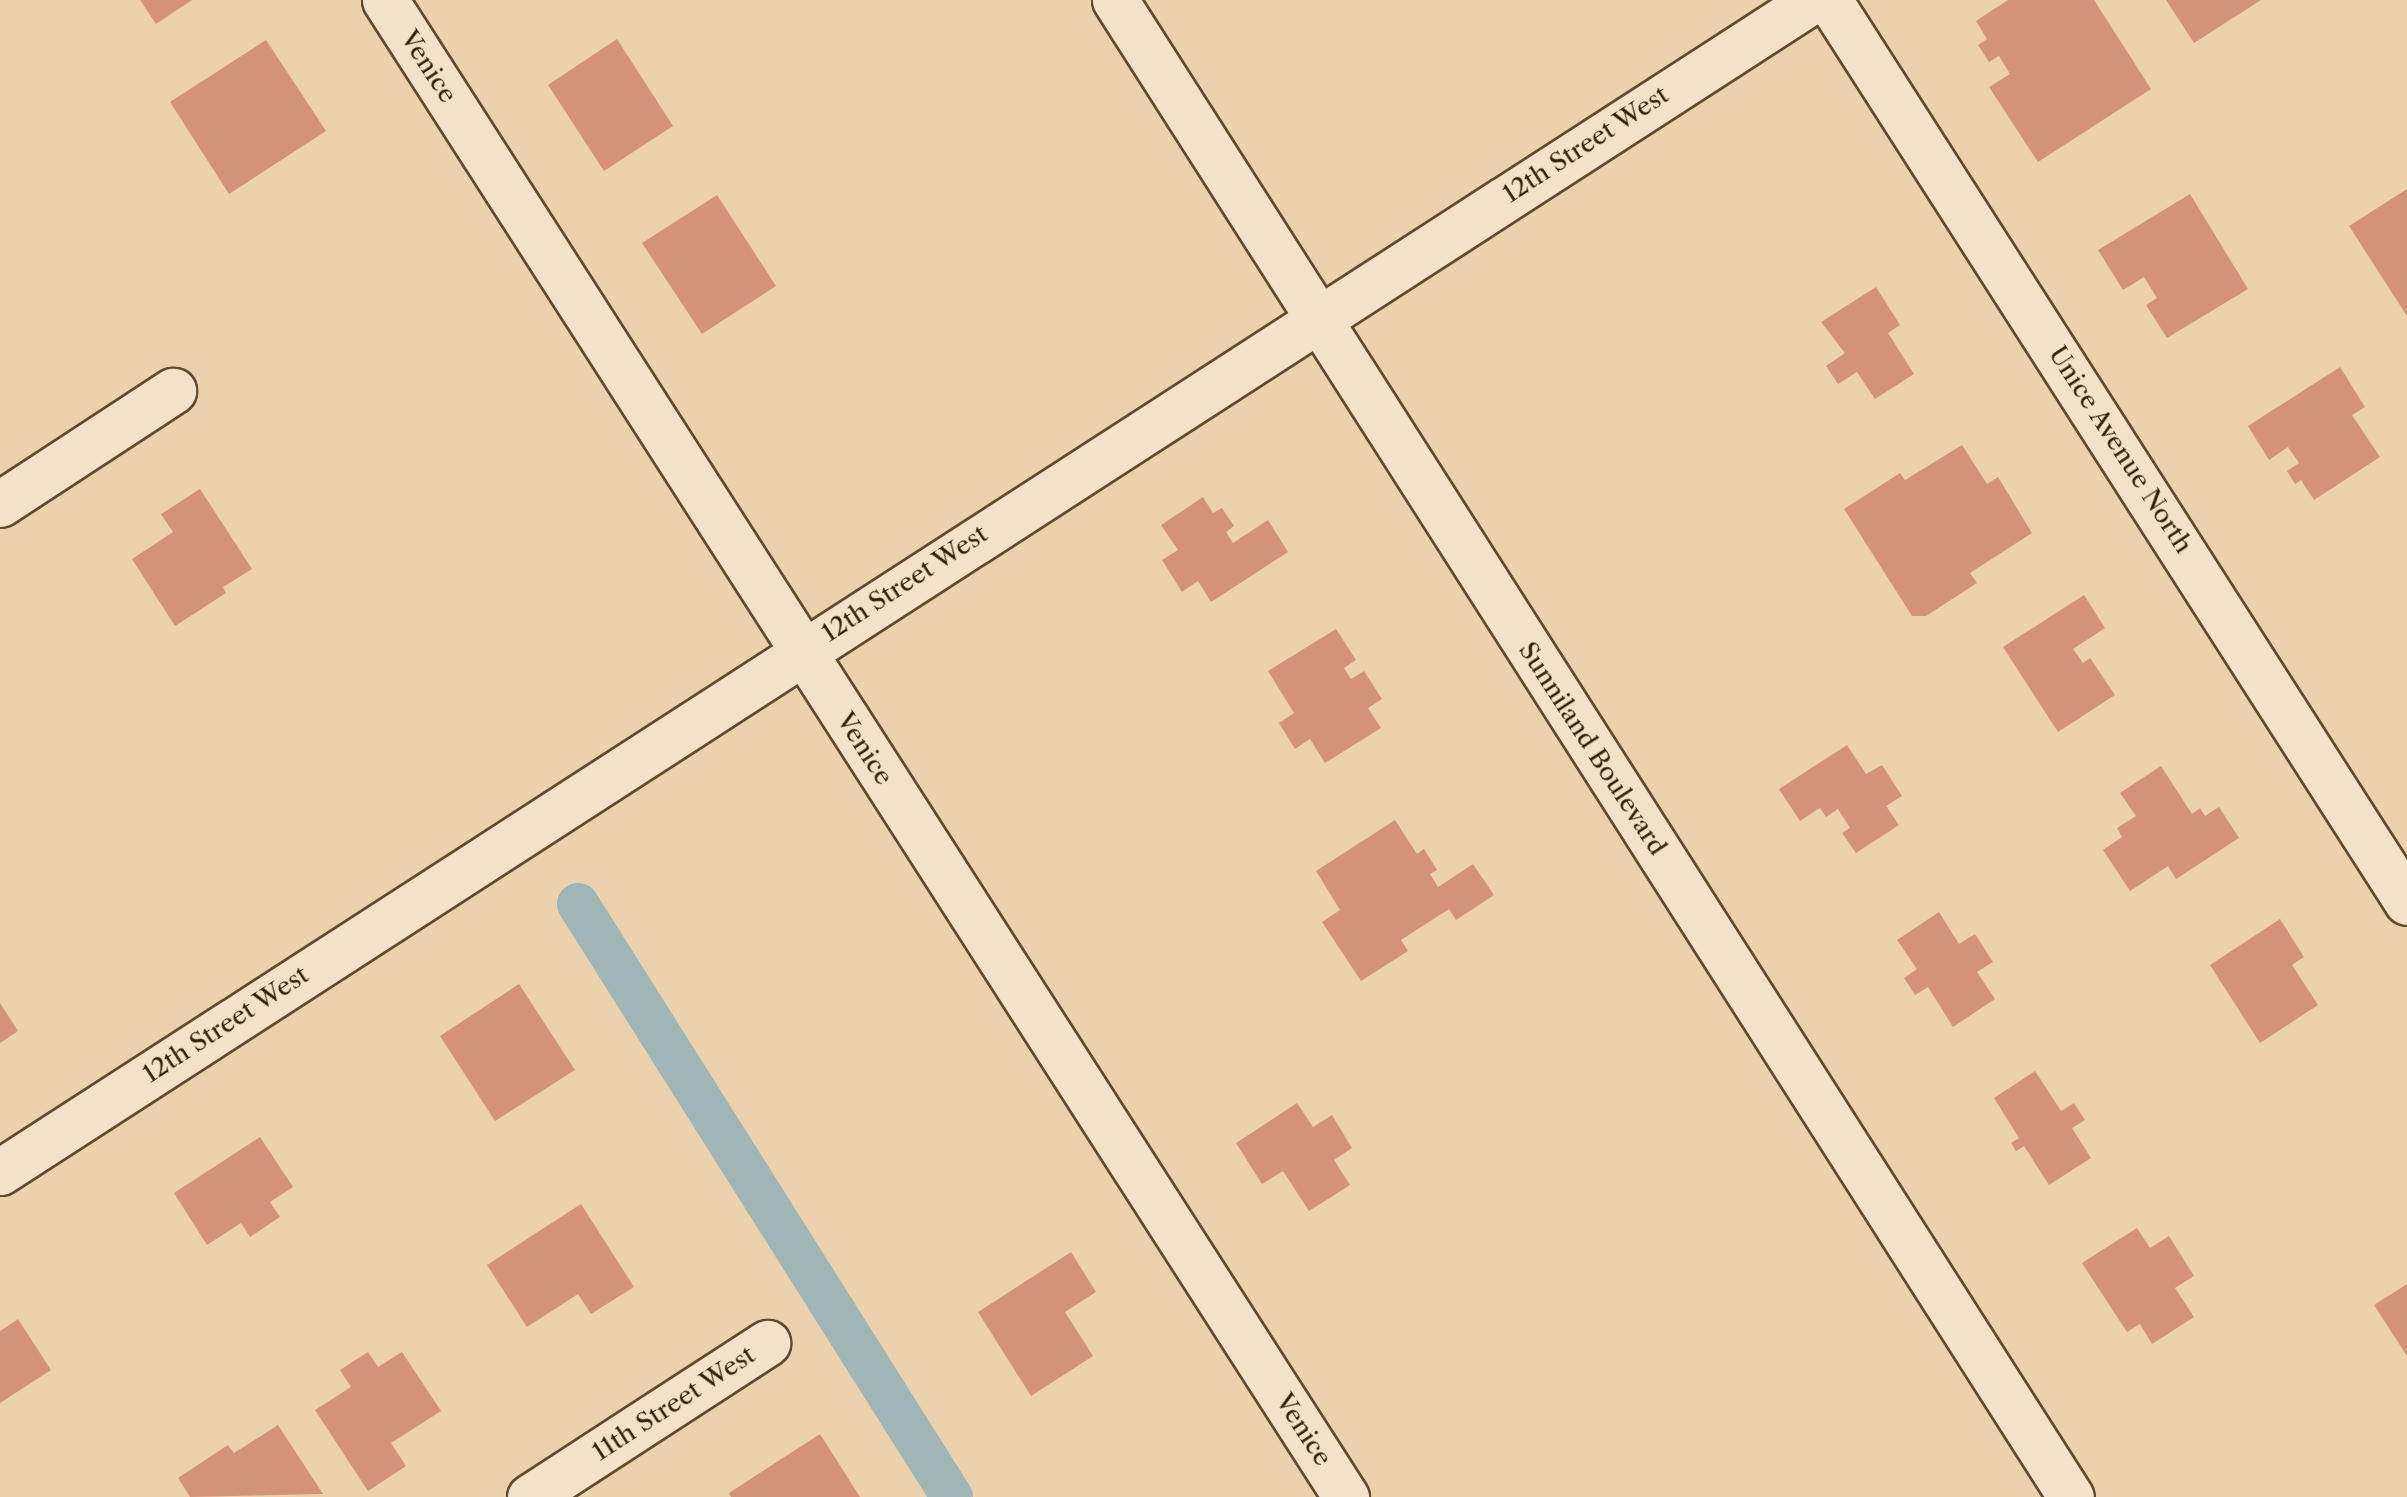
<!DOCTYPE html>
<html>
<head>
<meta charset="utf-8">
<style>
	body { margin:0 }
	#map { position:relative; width:2407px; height:1497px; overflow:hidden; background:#ecd2ac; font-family:"Libre Caslon Text",serif }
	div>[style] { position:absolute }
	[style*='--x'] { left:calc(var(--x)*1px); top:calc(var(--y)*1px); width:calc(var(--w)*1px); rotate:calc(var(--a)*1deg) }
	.canal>* { height:42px; margin:-21px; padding:0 21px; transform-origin:21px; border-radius:21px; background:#9fb5b6 }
	.building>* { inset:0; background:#d4927b }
	.roads { filter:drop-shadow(2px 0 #614a30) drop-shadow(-2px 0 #614a30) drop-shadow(0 2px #614a30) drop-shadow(0 -2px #614a30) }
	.minor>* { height:45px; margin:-22.5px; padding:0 22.5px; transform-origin:22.5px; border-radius:22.5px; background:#f3e2c9 }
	span { translate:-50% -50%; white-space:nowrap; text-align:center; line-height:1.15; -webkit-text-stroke:8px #f3e2c9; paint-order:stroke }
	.street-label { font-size:25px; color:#331d07 }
</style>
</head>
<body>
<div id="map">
	<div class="canal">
		<div style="--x:578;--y:904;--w:701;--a:57.76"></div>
	</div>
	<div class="building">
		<div style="clip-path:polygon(140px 0,192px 0,156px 24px)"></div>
		<div style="clip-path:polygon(2008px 0,2094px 0,2151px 89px,2038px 162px,1989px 87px,2010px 74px,1999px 56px,1989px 62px,1978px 45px,1987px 39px,1976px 21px)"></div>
		<div style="clip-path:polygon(2166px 0,2261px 0,2194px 43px)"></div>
		<div style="clip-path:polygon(617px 39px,673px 126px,604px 171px,548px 85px)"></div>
		<div style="clip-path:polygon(266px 40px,326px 131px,229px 194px,170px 102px)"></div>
		<div style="clip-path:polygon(2407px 189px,2407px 316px,2349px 226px)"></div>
		<div style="clip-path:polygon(2190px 194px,2248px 289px,2167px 338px,2146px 305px,2157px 298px,2144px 277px,2123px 290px,2098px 250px)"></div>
		<div style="clip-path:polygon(717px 195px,776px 286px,702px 334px,642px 243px)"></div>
		<div style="clip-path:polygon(1876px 287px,1900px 325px,1888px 333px,1914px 374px,1875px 399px,1857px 372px,1838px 384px,1826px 366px,1845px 353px,1821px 322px)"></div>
		<div style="clip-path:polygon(2340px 367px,2365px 407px,2352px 415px,2380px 457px,2314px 500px,2301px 480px,2295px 484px,2287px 471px,2299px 463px,2288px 447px,2269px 460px,2248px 426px)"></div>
		<div style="clip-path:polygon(1962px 445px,1987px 484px,1998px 477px,2032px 533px,1970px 573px,1977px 583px,1926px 616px,1912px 616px,1844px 509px,1900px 473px,1905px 480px)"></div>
		<div style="clip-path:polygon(200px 489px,252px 569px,223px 587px,226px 593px,175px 626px,132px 559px,173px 532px,161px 514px)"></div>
		<div style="clip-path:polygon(1203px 497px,1213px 513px,1222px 508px,1234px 526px,1226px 532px,1233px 543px,1268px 520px,1288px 552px,1211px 602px,1198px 581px,1182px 592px,1162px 560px,1178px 550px,1161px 525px)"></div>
		<div style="clip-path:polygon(2084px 595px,2105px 628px,2073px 649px,2083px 663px,2090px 658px,2115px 695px,2058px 732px,2003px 647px)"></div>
		<div style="clip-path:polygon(1336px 629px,1356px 660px,1344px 668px,1351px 679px,1364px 671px,1382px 699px,1368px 708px,1381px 728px,1325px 763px,1310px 739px,1295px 749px,1279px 723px,1294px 713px,1268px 671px)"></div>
		<div style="clip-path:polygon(1847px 745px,1866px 774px,1882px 765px,1902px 796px,1886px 806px,1899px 825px,1856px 853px,1842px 833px,1850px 828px,1838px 809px,1826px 817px,1820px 808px,1800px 821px,1779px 789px)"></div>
		<div style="clip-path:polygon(2161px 766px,2192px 814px,2200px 808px,2205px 816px,2219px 807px,2239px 838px,2176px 879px,2168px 866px,2130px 891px,2103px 850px,2122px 837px,2117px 828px,2136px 816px,2120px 793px)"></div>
		<div style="clip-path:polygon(1395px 820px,1417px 854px,1424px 849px,1437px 870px,1430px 874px,1438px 887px,1473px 864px,1494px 895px,1456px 920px,1449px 909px,1401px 940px,1408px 951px,1361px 981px,1322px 922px,1340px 910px,1316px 871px)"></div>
		<div style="clip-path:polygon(1939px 912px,1959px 944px,1975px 934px,1993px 962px,1977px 972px,1995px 999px,1953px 1027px,1928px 987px,1915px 995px,1904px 978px,1917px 969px,1897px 940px)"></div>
		<div style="clip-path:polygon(2280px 919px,2304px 957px,2292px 965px,2318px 1005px,2260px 1043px,2210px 965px)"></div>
		<div style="clip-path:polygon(519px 984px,575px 1070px,495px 1121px,440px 1036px)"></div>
		<div style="clip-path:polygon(0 1003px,18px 1031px,0 1043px)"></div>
		<div style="clip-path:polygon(2035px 1071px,2061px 1111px,2074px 1103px,2085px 1120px,2072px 1128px,2091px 1158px,2049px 1185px,2024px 1146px,2016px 1151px,2011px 1143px,2019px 1138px,1994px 1098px)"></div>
		<div style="clip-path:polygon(1297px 1103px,1313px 1127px,1332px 1115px,1352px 1148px,1334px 1160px,1350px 1185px,1309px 1211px,1283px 1171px,1262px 1184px,1236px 1143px)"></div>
		<div style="clip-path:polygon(260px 1137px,293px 1187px,270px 1202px,280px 1217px,250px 1237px,241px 1223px,207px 1245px,174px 1193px)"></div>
		<div style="clip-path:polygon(581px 1204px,634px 1287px,591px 1314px,578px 1294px,527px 1327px,487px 1265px)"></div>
		<div style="clip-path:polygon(2137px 1228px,2150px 1248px,2169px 1236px,2194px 1276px,2175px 1288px,2194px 1317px,2152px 1344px,2140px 1324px,2127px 1332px,2082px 1263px)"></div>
		<div style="clip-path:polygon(1071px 1252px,1096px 1292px,1065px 1312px,1093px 1356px,1031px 1396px,978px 1312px)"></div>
		<div style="clip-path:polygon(2407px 1284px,2407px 1356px,2374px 1305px)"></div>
		<div style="clip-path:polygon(18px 1319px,51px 1370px,0 1403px,0 1331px)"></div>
		<div style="clip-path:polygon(368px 1352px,378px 1367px,402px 1352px,441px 1411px,391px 1443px,406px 1466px,368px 1491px,315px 1410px,351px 1387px,340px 1370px)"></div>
		<div style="clip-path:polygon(278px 1425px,323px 1494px,190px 1497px,178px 1478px,228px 1445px,234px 1453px)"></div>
		<div style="clip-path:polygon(820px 1434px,860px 1497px,731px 1497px,729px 1493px)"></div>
	</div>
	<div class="roads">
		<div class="minor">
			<div style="--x:385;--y:0;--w:1779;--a:57.3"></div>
			<div style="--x:1115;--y:0;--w:1776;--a:57.44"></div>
			<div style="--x:1829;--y:0;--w:1071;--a:57.35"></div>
			<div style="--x:0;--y:504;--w:207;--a:-33.2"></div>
			<div style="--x:0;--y:1172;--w:2159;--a:-32.88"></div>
			<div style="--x:530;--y:1497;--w:283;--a:-33"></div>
		</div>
	</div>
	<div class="street-label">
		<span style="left:428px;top:67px;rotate:57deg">Venice</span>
		<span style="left:1586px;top:145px;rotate:-33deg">12th Street West</span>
		<span style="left:2120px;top:450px;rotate:57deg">Unice Avenue North</span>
		<span style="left:905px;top:584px;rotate:-33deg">12th Street West</span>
		<span style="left:864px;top:749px;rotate:57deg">Venice</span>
		<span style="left:1592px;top:749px;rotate:57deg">Sunniland Boulevard</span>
		<span style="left:226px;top:1025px;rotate:-33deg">12th Street West</span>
		<span style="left:674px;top:1404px;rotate:-33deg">11th Street West</span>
		<span style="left:1303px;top:1430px;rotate:57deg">Venice</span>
	</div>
</div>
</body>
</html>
